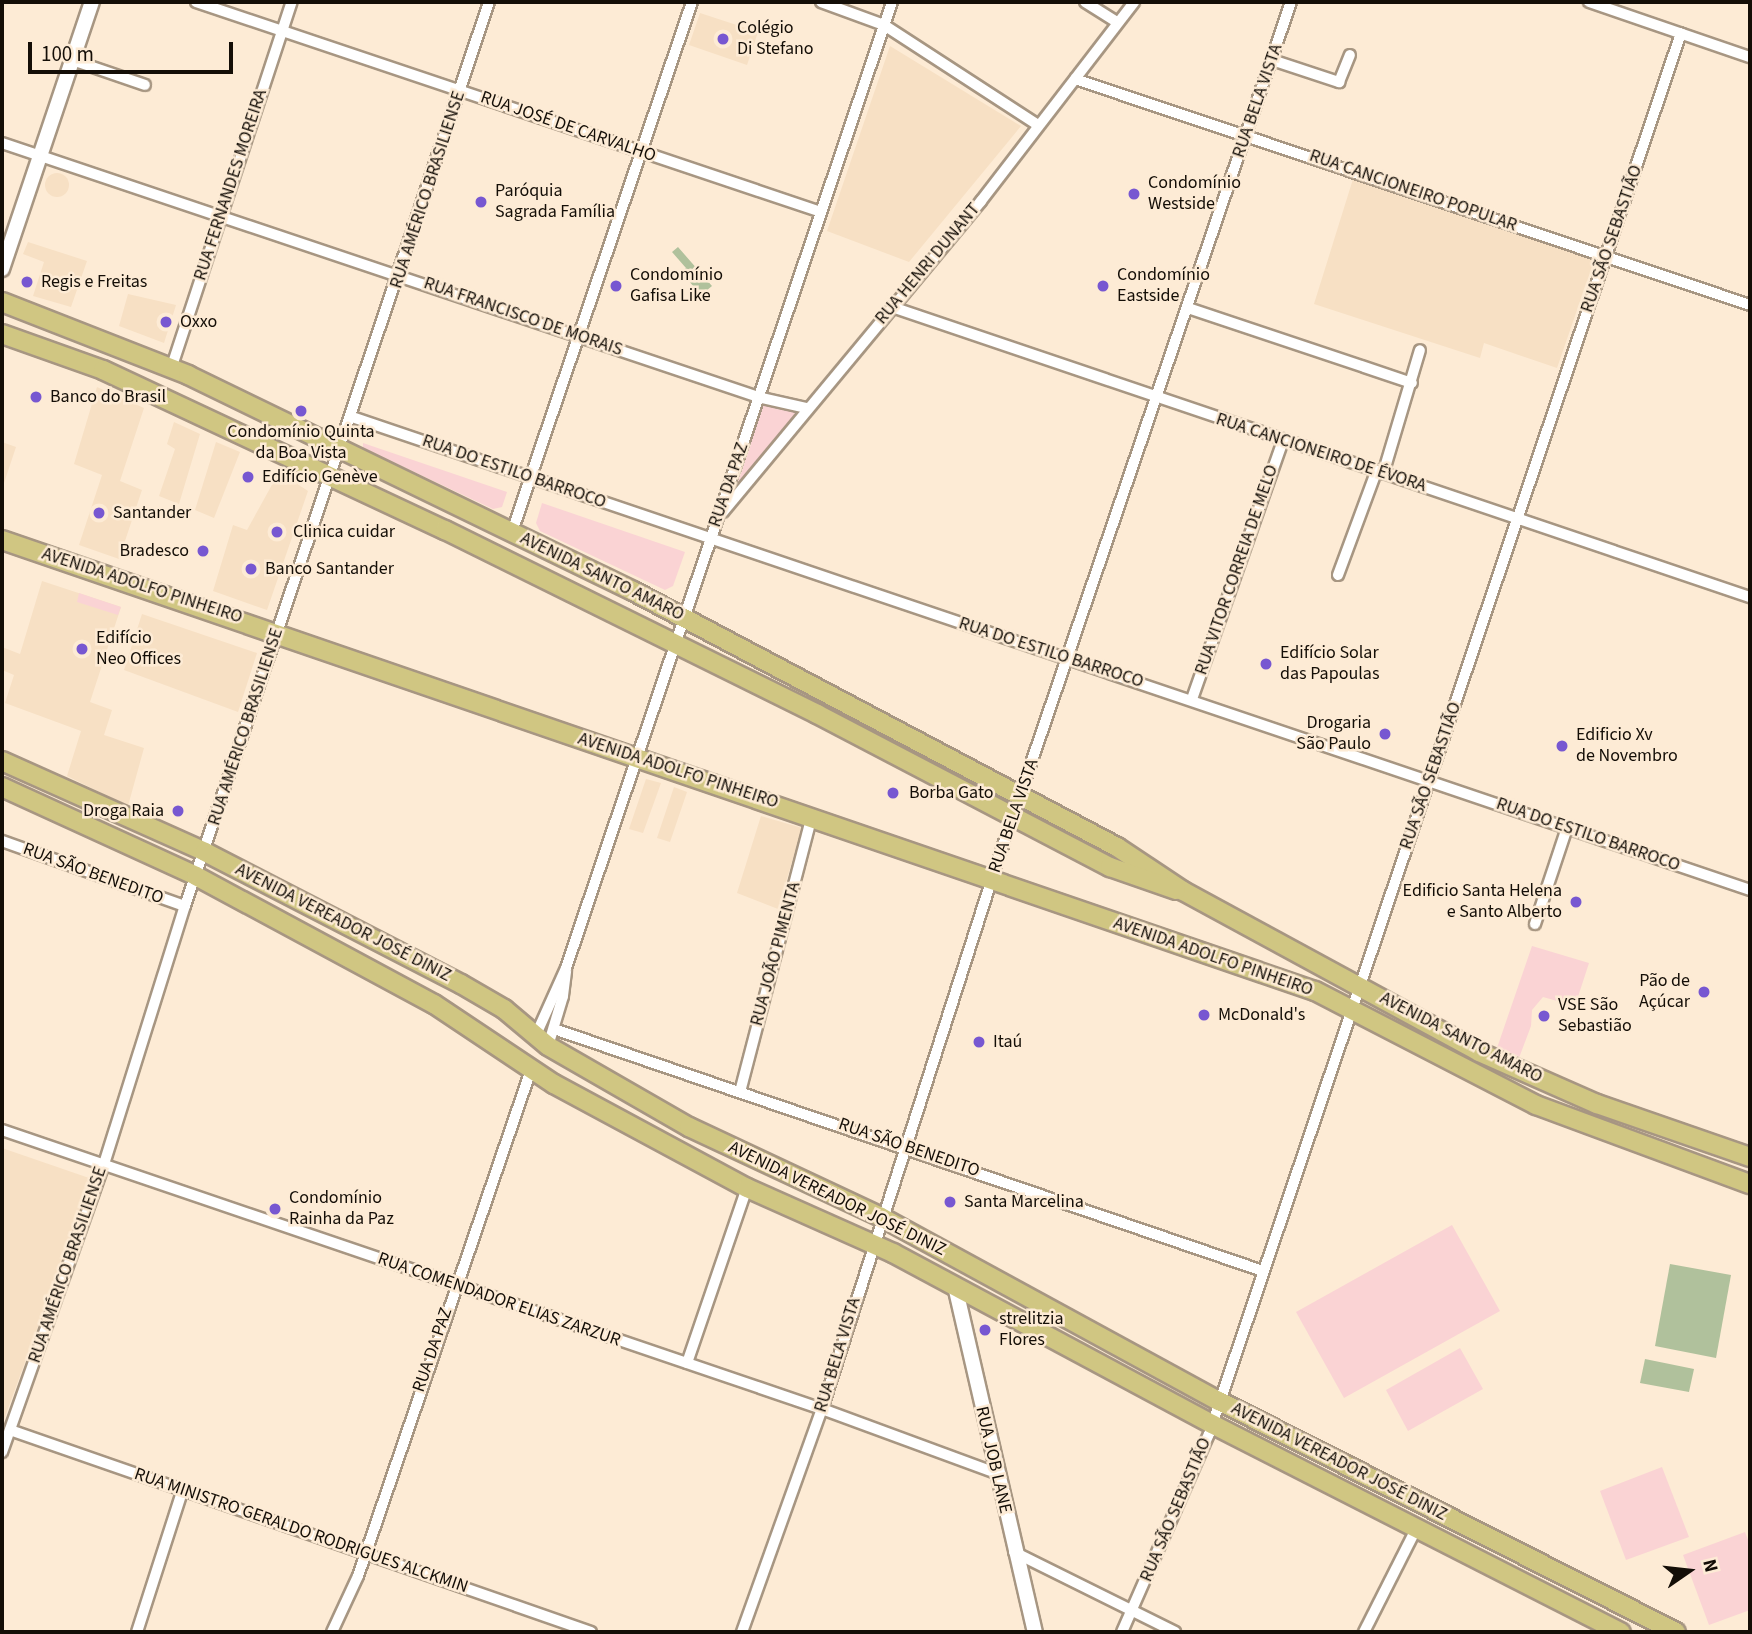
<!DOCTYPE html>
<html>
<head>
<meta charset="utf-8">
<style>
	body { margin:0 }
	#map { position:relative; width:1752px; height:1634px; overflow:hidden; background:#fdebd5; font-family:"Source Sans 3",sans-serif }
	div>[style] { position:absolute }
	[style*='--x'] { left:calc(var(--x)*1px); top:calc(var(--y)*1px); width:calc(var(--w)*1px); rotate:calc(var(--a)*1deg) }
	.built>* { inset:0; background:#f7e0c4 }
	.round { border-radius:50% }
	.green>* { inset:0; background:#fad3d4 }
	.water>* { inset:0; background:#b0c19c }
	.roads { filter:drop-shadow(2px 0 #a79682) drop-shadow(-2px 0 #a79682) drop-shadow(0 2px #a79682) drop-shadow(0 -2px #a79682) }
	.minor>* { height:10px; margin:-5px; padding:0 5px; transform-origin:5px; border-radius:5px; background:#fff }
	.tertiary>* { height:14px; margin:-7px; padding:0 7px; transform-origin:7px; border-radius:7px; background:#fff }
	.primary>* { height:18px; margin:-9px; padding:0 9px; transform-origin:9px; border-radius:9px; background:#d0c682 }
	.dots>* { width:19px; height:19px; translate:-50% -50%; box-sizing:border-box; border:4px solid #fdebd5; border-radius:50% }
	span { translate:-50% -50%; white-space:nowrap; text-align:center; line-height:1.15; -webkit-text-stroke:5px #fdebd5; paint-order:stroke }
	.poi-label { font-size:18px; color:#140e07 }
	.left { translate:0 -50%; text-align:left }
	.right { translate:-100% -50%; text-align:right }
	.street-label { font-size:18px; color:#140e07 }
	.frame { position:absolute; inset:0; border:4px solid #140e07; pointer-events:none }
	.north { position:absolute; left:1654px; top:1536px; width:70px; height:70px; -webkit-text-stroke:5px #fdebd5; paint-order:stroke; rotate:76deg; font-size:19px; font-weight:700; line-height:28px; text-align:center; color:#140e07 }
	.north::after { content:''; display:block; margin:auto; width:24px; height:32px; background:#140e07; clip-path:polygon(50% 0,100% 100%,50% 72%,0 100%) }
	.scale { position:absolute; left:28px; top:42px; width:205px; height:32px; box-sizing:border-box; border:4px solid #140e07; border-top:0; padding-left:9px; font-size:21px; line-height:24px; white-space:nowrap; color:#140e07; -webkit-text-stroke:5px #fdebd5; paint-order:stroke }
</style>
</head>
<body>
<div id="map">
	<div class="built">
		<div style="clip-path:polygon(700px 13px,758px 32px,747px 65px,689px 45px)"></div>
		<div style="clip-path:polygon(890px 46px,1021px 126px,909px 262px,827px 231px)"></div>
		<div class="round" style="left:45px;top:173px;width:24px;height:24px"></div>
		<div style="clip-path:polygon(1353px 179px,1595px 258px,1557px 368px,1484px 343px,1480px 358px,1314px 304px)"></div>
		<div style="clip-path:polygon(28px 242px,87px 261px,71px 307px,33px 296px,44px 262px,23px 254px)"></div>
		<div style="clip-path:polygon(128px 294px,176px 305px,164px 343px,119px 326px)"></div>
		<div style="clip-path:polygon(97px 387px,144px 408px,120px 481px,142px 490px,119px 559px,79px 545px,102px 475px,74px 464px)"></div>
		<div style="clip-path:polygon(174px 422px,200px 434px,179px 504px,159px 496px,175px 449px,167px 444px)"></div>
		<div style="clip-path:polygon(2px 442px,16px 447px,2px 489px)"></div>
		<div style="clip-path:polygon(216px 442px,240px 452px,214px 518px,195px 510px)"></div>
		<div style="clip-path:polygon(279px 472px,308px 491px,267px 610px,213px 591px,233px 525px,247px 530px)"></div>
		<div style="clip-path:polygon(42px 581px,121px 607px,90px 702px,112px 710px,104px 735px,144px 748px,128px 806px,67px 776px,81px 731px,5px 703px,14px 675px,2px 670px,2px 647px,20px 654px)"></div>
		<div style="clip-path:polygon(142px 614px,257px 653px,238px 712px,124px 670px)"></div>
		<div style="clip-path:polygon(646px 779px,661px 783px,643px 833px,629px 829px)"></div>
		<div style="clip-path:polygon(674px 787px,687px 792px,670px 842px,657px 838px)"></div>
		<div style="clip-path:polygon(761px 816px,802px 828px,778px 909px,737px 893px)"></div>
		<div style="clip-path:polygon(2px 1148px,92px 1179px,2px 1425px)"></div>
	</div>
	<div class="green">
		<div style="clip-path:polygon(760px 402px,801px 411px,729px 494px)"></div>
		<div style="clip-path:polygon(363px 443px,507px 492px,502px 507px,493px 509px,363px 448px)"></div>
		<div style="clip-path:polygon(542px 503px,685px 552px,673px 586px,665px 590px,540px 531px,536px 523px)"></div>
		<div style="clip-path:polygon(79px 593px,121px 607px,118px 615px,77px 602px)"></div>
		<div style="clip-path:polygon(1532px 946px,1589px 963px,1575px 1006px,1543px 997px,1532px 1010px,1531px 1026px,1519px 1058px,1497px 1048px)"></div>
		<div style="clip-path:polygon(1452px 1225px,1500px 1311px,1344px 1398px,1296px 1312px)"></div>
		<div style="clip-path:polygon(1460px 1348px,1483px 1389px,1408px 1431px,1386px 1390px)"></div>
		<div style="clip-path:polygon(1662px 1467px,1689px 1537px,1626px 1560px,1600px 1491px)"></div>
		<div style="clip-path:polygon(1745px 1532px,1750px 1545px,1750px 1610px,1709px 1625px,1683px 1555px)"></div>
	</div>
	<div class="water">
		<div style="clip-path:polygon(678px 247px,712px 286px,701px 295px,681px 272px,686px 268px,672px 252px)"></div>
		<div style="clip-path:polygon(1670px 1264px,1731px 1275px,1716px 1358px,1655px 1346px)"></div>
		<div style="clip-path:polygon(1645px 1359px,1694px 1369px,1689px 1392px,1640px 1383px)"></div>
	</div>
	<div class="roads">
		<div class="minor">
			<div style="--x:196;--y:2;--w:659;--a:18.57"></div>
			<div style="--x:821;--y:2;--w:67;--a:20.1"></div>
			<div style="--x:884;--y:25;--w:184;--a:33"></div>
			<div style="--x:1085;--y:2;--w:38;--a:32"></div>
			<div style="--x:1589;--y:2;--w:170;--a:18.9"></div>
			<div style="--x:72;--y:60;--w:77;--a:18.9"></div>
			<div style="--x:1272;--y:60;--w:71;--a:18.2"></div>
			<div style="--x:1339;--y:82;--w:29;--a:-68"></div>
			<div style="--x:1075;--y:79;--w:712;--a:18.51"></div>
			<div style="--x:2;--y:143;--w:798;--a:18.57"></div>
			<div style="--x:758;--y:397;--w:49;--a:12.9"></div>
			<div style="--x:892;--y:307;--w:906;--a:18.68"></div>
			<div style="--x:1188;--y:308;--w:236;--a:18.5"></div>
			<div style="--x:171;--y:369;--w:386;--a:-71.8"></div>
			<div style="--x:352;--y:417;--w:1476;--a:18.69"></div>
			<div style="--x:1383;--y:474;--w:129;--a:-73.4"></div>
			<div style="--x:723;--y:512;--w:404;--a:-50.3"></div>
			<div style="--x:981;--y:201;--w:251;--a:-52.4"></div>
			<div style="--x:512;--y:532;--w:560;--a:-71.24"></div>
			<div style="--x:1338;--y:575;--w:110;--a:-69.7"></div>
			<div style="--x:1192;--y:699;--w:275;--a:-70.6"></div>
			<div style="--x:2;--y:841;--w:194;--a:19.6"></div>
			<div style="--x:1535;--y:924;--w:101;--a:-71.6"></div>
			<div style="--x:554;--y:1029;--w:749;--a:18.85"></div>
			<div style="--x:535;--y:1037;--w:76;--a:-65.8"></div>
			<div style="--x:566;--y:968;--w:1020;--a:-71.35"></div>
			<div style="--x:548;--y:1046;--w:52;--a:-73.3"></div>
			<div style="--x:563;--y:996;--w:25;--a:-83"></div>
			<div style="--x:740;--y:1092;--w:285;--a:-75.4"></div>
			<div style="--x:2;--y:1130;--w:866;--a:18.79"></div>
			<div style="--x:822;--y:1409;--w:185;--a:20.2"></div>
			<div style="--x:687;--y:1363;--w:185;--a:-71.1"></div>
			<div style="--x:10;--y:1430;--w:615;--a:19.17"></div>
			<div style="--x:2;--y:1452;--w:306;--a:-70.5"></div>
			<div style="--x:104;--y:1164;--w:270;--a:-72.6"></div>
			<div style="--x:185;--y:906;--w:954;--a:-71.41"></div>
			<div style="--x:1014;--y:1552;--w:180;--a:26.4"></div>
			<div style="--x:137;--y:1632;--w:150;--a:-72.2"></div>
			<div style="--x:332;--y:1632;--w:62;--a:-65.1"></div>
			<div style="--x:358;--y:1576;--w:538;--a:-71.13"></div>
			<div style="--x:742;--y:1632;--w:237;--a:-70.3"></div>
			<div style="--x:822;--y:1409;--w:570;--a:-72.23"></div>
			<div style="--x:996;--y:866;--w:913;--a:-71.15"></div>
			<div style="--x:1122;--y:1632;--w:216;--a:-66.3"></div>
			<div style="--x:1209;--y:1434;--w:1478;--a:-71.38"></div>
			<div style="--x:1364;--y:1632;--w:115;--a:-63.2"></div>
		</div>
		<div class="tertiary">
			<div style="--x:2;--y:269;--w:282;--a:-71.4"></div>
			<div style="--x:955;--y:1286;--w:355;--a:77"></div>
		</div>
		<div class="primary">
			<div style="--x:2;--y:302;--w:200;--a:21.4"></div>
			<div style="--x:188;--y:375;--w:495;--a:25.9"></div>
			<div style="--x:633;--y:591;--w:548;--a:27.88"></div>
			<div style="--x:1117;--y:847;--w:79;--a:33.7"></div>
			<div style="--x:1183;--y:891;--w:337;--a:28.5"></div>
			<div style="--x:1479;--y:1052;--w:129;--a:23.8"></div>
			<div style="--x:1597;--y:1104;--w:162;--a:19.1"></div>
			<div style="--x:2;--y:334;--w:107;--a:19.6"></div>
			<div style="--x:103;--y:370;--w:378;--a:25.1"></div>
			<div style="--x:445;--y:530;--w:415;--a:26.3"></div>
			<div style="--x:817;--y:714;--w:331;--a:27.6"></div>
			<div style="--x:1110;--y:867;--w:70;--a:19.2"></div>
			<div style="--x:2;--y:540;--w:1388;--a:18.96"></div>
			<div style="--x:1315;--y:991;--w:249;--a:27.3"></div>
			<div style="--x:1536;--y:1105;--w:228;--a:20.3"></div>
			<div style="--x:2;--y:761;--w:222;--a:24.1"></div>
			<div style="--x:205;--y:852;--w:288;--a:27.3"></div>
			<div style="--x:461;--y:984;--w:50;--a:30.2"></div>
			<div style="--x:504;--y:1009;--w:57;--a:40.1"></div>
			<div style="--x:548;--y:1046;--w:163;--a:29.9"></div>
			<div style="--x:689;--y:1127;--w:212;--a:25.1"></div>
			<div style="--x:881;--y:1217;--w:385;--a:28.6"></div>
			<div style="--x:1219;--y:1401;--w:512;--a:26.82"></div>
			<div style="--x:2;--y:787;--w:213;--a:24.6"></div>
			<div style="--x:196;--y:876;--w:270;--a:28.3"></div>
			<div style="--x:434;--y:1004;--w:144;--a:33.7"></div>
			<div style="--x:554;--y:1084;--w:219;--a:28.3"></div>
			<div style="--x:747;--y:1188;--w:160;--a:24"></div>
			<div style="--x:893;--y:1253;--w:362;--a:28.2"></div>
			<div style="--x:1212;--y:1424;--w:459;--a:27"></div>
		</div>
	</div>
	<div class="dots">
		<div style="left:723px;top:39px;background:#7757d1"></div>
		<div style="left:1134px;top:194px;background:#7757d1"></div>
		<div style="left:481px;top:202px;background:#7757d1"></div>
		<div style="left:27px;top:282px;background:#7757d1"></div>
		<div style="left:616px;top:286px;background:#7757d1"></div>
		<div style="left:1103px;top:286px;background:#7757d1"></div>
		<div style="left:166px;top:322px;background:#7757d1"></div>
		<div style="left:36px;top:397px;background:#7757d1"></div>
		<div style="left:301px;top:411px;background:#7757d1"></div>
		<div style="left:248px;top:477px;background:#7757d1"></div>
		<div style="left:99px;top:513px;background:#7757d1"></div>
		<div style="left:277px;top:532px;background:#7757d1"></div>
		<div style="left:203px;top:551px;background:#7757d1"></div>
		<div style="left:251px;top:569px;background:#7757d1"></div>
		<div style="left:82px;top:649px;background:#7757d1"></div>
		<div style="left:1266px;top:664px;background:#7757d1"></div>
		<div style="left:1385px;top:734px;background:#7757d1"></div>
		<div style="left:1562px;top:746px;background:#7757d1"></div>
		<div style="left:893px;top:793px;background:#7757d1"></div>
		<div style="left:178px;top:811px;background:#7757d1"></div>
		<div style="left:1576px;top:902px;background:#7757d1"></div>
		<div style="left:1704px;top:992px;background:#7757d1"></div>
		<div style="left:1204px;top:1015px;background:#7757d1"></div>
		<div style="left:1544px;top:1016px;background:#7757d1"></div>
		<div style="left:979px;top:1042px;background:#7757d1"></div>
		<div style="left:950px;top:1202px;background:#7757d1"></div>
		<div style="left:275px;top:1209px;background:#7757d1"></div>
		<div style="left:985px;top:1330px;background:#7757d1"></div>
	</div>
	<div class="poi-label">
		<span class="left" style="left:737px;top:39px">Colégio<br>Di Stefano</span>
		<span class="left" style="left:1148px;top:194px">Condomínio<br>Westside</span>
		<span class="left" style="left:495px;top:202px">Paróquia<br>Sagrada Família</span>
		<span class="left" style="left:630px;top:286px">Condomínio<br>Gafisa Like</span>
		<span class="left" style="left:1117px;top:286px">Condomínio<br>Eastside</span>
		<span class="left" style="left:41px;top:282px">Regis e Freitas</span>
		<span class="left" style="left:180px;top:322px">Oxxo</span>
		<span class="left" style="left:50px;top:397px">Banco do Brasil</span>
		<span style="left:301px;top:443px">Condomínio Quinta<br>da Boa Vista</span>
		<span class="left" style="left:262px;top:477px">Edifício Genève</span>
		<span class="left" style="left:113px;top:513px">Santander</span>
		<span class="left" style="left:293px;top:532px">Clinica cuidar</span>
		<span class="right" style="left:189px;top:551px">Bradesco</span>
		<span class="left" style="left:265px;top:569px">Banco Santander</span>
		<span class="left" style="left:96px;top:649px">Edifício<br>Neo Offices</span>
		<span class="left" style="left:1280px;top:664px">Edifício Solar<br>das Papoulas</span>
		<span class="right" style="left:1371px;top:734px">Drogaria<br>São Paulo</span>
		<span class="left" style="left:1576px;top:746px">Edificio Xv<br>de Novembro</span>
		<span class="left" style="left:909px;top:793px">Borba Gato</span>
		<span class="right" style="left:164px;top:811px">Droga Raia</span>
		<span class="right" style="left:1562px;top:902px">Edificio Santa Helena<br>e Santo Alberto</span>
		<span class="right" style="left:1690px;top:992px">Pão de<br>Açúcar</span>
		<span class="left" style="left:1558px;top:1016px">VSE São<br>Sebastião</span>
		<span class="left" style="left:1218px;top:1015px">McDonald's</span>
		<span class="left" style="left:993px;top:1042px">Itaú</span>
		<span class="left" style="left:289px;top:1209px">Condomínio<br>Rainha da Paz</span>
		<span class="left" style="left:964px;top:1202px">Santa Marcelina</span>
		<span class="left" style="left:999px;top:1330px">strelitzia<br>Flores</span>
	</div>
	<div class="street-label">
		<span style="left:1258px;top:101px;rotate:-71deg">RUA BELA VISTA</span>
		<span style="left:568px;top:127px;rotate:19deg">RUA JOSÉ DE CARVALHO</span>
		<span style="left:231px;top:185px;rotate:-72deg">RUA FERNANDES MOREIRA</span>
		<span style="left:428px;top:190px;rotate:-72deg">RUA AMÉRICO BRASILIENSE</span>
		<span style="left:1413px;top:191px;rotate:19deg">RUA CANCIONEIRO POPULAR</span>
		<span style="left:1612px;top:239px;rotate:-71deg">RUA SÃO SEBASTIÃO</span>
		<span style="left:928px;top:264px;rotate:-50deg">RUA HENRI DUNANT</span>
		<span style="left:523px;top:317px;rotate:19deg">RUA FRANCISCO DE MORAIS</span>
		<span style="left:1321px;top:453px;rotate:18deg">RUA CANCIONEIRO DE ÉVORA</span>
		<span style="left:514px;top:472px;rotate:19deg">RUA DO ESTILO BARROCO</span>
		<span style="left:729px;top:485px;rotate:-71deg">RUA DA PAZ</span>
		<span style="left:1237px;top:570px;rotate:-71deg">RUA VITOR CORREIA DE MELO</span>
		<span style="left:602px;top:577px;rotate:26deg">AVENIDA SANTO AMARO</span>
		<span style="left:142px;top:586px;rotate:18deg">AVENIDA ADOLFO PINHEIRO</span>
		<span style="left:1051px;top:653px;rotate:18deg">RUA DO ESTILO BARROCO</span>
		<span style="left:246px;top:727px;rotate:-72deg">RUA AMÉRICO BRASILIENSE</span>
		<span style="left:678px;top:771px;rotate:18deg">AVENIDA ADOLFO PINHEIRO</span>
		<span style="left:1431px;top:776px;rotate:-71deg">RUA SÃO SEBASTIÃO</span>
		<span style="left:1014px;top:816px;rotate:-71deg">RUA BELA VISTA</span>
		<span style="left:1588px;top:835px;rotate:19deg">RUA DO ESTILO BARROCO</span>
		<span style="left:93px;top:874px;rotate:20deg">RUA SÃO BENEDITO</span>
		<span style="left:343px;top:923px;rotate:27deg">AVENIDA VEREADOR JOSÉ DINIZ</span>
		<span style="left:776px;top:954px;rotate:-75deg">RUA JOÃO PIMENTA</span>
		<span style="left:1213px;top:957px;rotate:19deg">AVENIDA ADOLFO PINHEIRO</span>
		<span style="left:1461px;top:1038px;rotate:27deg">AVENIDA SANTO AMARO</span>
		<span style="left:909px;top:1148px;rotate:19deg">RUA SÃO BENEDITO</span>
		<span style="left:837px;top:1199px;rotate:26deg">AVENIDA VEREADOR JOSÉ DINIZ</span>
		<span style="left:68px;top:1265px;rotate:-71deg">RUA AMÉRICO BRASILIENSE</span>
		<span style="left:499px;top:1300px;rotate:19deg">RUA COMENDADOR ELIAS ZARZUR</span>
		<span style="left:433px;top:1350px;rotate:-71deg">RUA DA PAZ</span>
		<span style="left:838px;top:1355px;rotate:-73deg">RUA BELA VISTA</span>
		<span style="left:993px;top:1460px;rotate:77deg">RUA JOB LANE</span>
		<span style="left:1339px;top:1462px;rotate:27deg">AVENIDA VEREADOR JOSÉ DINIZ</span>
		<span style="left:1176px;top:1510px;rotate:-67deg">RUA SÃO SEBASTIÃO</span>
		<span style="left:301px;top:1531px;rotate:19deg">RUA MINISTRO GERALDO RODRIGUES ALCKMIN</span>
	</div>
	<div class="frame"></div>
	<div class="north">N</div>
	<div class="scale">100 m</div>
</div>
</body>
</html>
